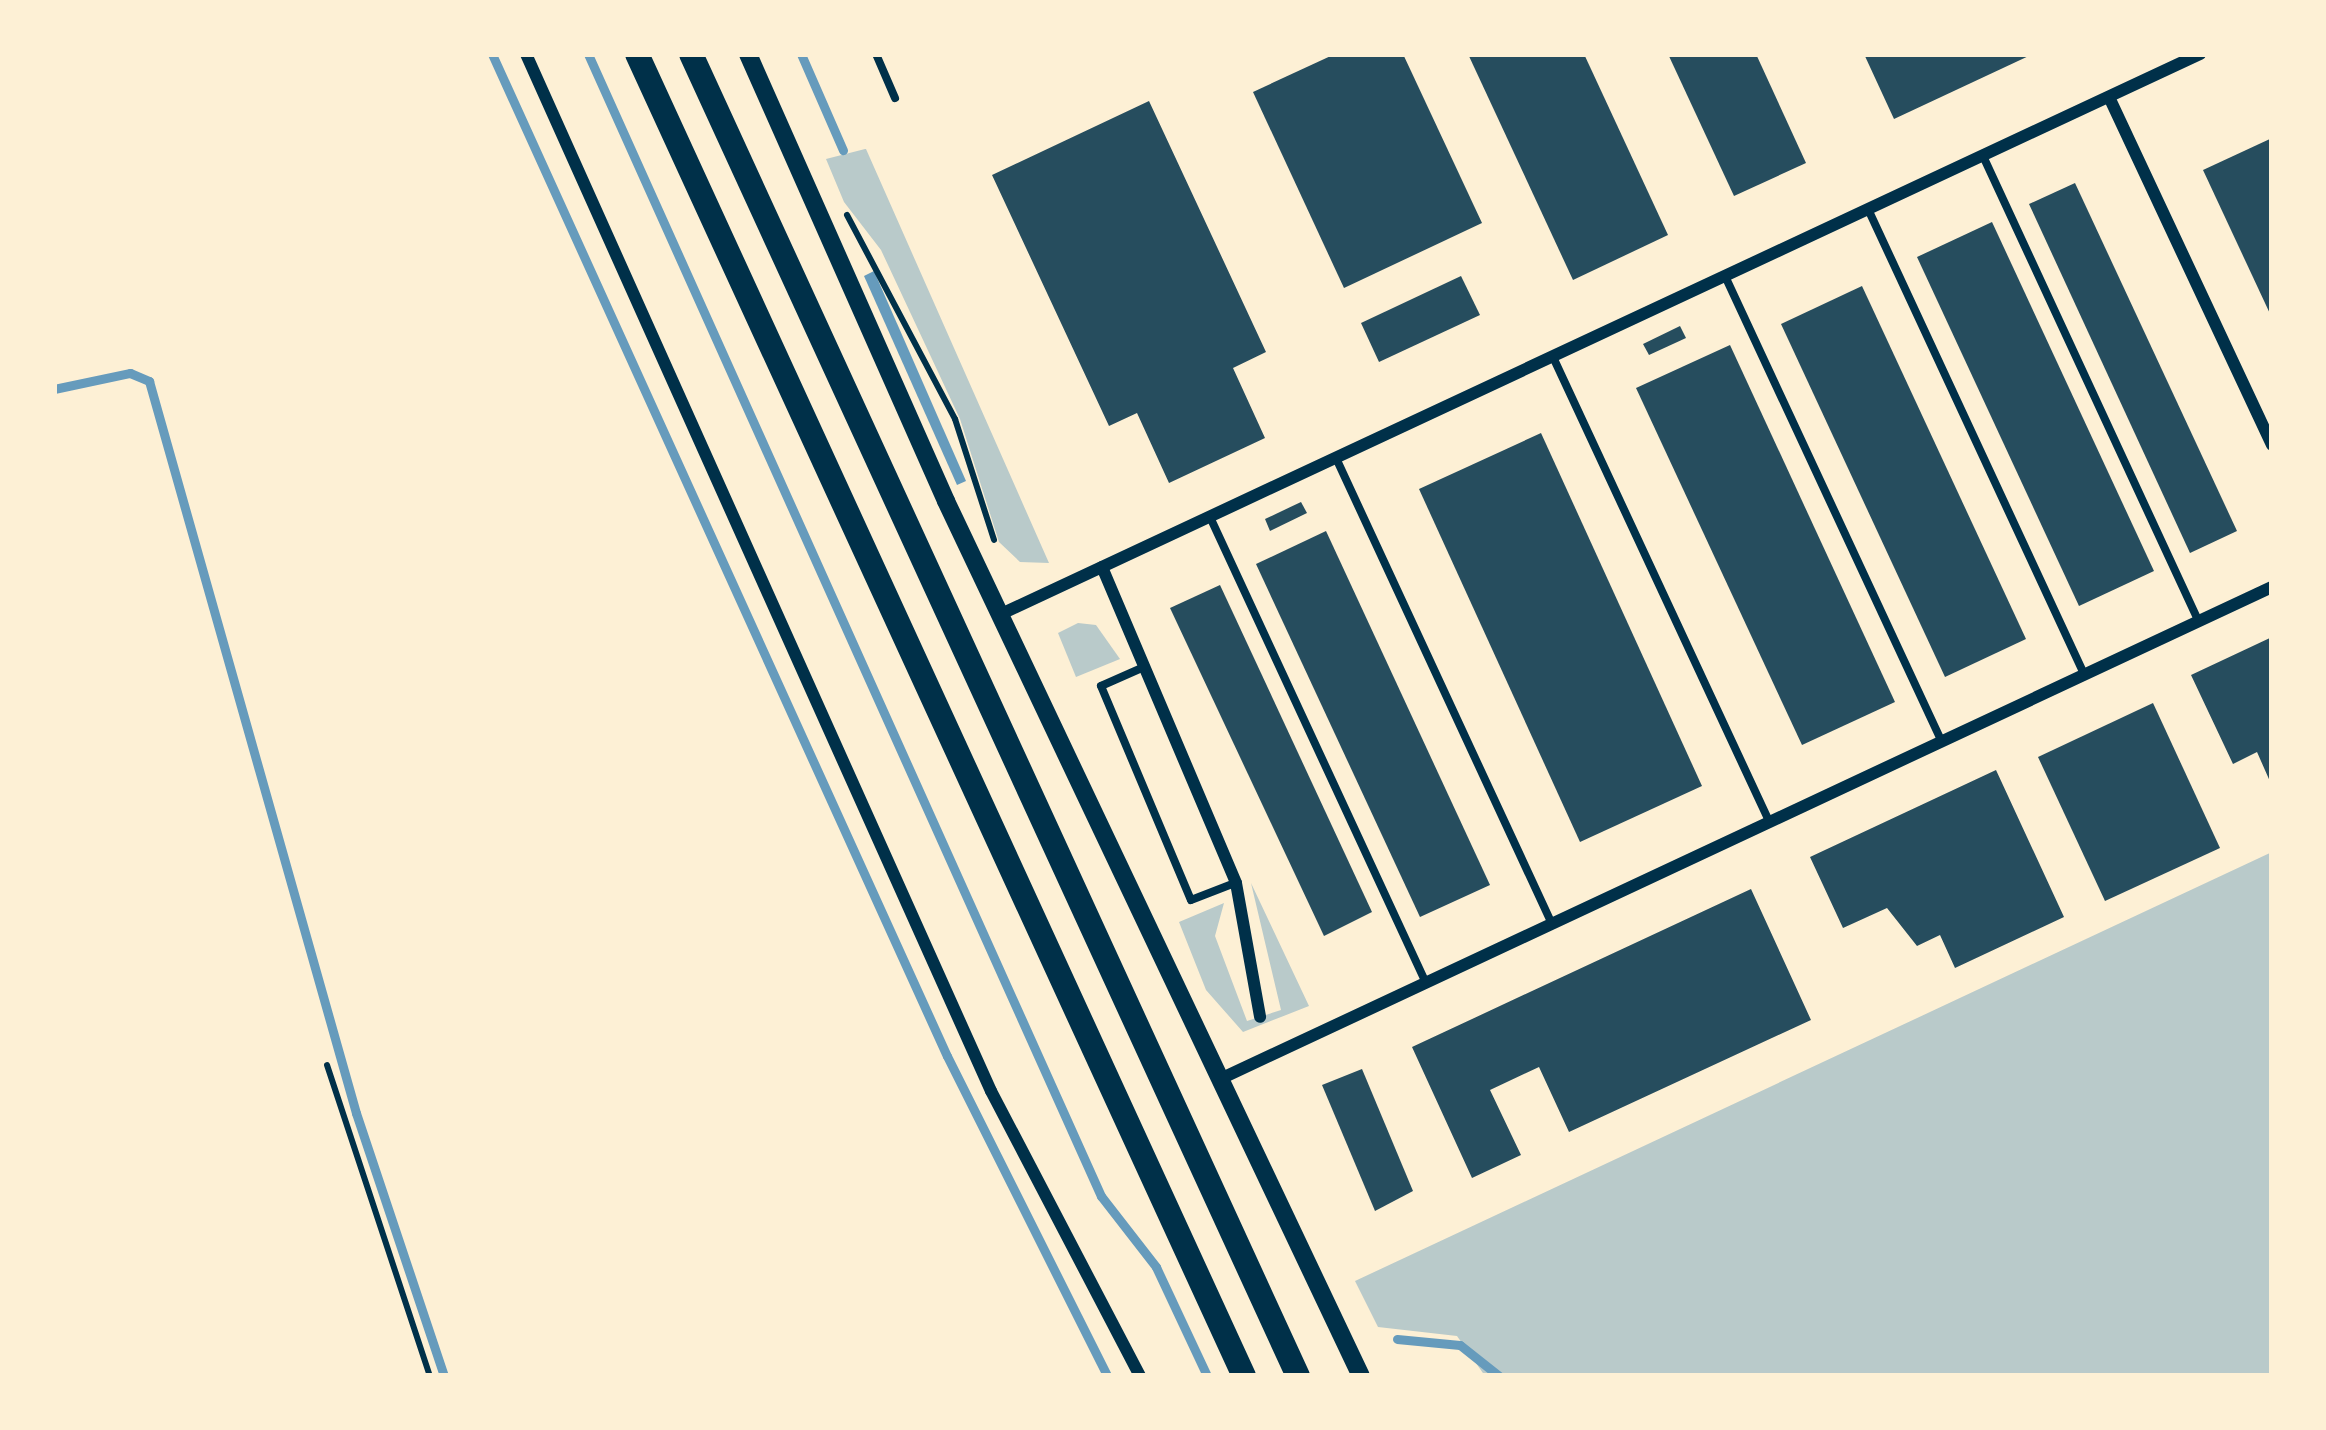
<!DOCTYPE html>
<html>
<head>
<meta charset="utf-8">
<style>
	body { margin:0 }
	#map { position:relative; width:2326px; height:1430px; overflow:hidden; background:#fdf0d5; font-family:"Work Sans",sans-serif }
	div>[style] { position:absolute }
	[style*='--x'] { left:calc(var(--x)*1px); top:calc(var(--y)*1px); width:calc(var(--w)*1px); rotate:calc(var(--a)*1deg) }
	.green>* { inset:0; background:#b9caca }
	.water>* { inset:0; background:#669bbc }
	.stream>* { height:9px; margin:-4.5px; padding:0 4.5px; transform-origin:4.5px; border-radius:4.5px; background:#669bbc }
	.building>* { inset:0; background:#264d5e }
	.path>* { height:6px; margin:-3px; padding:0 3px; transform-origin:3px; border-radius:3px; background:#003049 }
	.service>* { height:8px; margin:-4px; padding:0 4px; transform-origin:4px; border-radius:4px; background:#003049 }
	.minor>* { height:12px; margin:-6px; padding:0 6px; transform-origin:6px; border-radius:6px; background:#003049 }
	.tertiary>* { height:18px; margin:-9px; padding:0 9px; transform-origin:9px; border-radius:9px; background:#003049 }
	.trunk>* { height:24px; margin:-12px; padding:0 12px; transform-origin:12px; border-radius:12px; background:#003049 }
	span { translate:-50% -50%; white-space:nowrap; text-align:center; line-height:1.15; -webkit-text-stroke:12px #fdf0d5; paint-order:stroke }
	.frame { position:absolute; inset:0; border:57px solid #fdf0d5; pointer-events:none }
</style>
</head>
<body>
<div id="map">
	<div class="green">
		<div style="clip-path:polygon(865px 149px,866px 149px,1049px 563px,1020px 562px,999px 542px,960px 419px,881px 250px,844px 202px,826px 159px)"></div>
		<div style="clip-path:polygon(1078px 623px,1096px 625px,1120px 659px,1076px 677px,1058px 633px)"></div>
		<div style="clip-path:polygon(2272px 852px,2272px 1376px,1485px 1376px,1457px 1336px,1378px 1327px,1355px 1281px)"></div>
		<div style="clip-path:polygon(1251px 883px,1309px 1006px,1243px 1032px,1206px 990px,1179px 922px,1224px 903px,1215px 936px,1247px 1021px,1281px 1010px)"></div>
	</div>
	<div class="water">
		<div style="clip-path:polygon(874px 271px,966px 481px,957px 485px,864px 276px)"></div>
	</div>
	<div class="stream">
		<div style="--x:492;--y:54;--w:1100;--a:65.58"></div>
		<div style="--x:947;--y:1056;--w:358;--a:63.4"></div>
		<div style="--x:588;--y:54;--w:1252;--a:65.81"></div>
		<div style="--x:1101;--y:1196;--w:90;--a:52.2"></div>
		<div style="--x:1156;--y:1267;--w:120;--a:64.9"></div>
		<div style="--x:801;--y:54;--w:105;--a:66.4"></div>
		<div style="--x:54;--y:389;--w:78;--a:-11.9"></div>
		<div style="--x:130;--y:373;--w:21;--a:23"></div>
		<div style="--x:149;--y:381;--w:761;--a:74.21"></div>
		<div style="--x:356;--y:1113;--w:277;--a:71.5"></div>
		<div style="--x:1397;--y:1339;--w:63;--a:5.4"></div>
		<div style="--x:1460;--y:1345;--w:50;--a:38.5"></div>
	</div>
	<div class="building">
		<div style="clip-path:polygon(1335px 54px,1403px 54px,1482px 223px,1344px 288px,1253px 92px)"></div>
		<div style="clip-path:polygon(1468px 54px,1584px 54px,1668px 235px,1573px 280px)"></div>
		<div style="clip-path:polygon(1668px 54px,1756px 54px,1806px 163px,1734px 196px)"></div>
		<div style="clip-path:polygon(1864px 54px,2033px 54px,1894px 119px)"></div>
		<div style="clip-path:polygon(1149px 101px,1266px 352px,1233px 368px,1265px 438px,1169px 483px,1137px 413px,1109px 426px,992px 175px)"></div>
		<div style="clip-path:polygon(2272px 138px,2272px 318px,2203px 170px)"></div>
		<div style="clip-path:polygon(2075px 183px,2237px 531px,2190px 553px,2029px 204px)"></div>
		<div style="clip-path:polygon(1992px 222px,2154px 571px,2079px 606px,1917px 257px)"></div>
		<div style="clip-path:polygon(1461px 276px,1480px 315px,1379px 362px,1361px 323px)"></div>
		<div style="clip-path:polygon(1862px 286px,2026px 639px,1945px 677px,1781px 324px)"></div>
		<div style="clip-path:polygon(1680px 326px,1686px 338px,1649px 355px,1643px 344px)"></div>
		<div style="clip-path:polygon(1730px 345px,1895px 702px,1802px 745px,1636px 388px)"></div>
		<div style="clip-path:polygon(1541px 433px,1702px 786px,1580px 842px,1419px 489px)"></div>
		<div style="clip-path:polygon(1301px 502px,1307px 513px,1270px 531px,1265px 519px)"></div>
		<div style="clip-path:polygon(1326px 531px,1490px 885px,1420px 917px,1256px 564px)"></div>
		<div style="clip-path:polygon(1220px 585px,1372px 912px,1324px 936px,1170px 608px)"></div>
		<div style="clip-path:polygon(2272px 637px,2272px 786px,2257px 752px,2233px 764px,2191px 675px)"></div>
		<div style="clip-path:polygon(2153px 703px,2220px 848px,2105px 901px,2038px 757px)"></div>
		<div style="clip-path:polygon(1996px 770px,2064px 917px,1955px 968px,1940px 935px,1917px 946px,1887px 908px,1843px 928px,1810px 857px)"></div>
		<div style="clip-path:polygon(1751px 889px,1811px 1020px,1569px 1132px,1539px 1067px,1490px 1090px,1521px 1155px,1472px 1178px,1412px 1047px)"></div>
		<div style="clip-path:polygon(1362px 1069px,1413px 1191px,1375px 1211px,1322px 1085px)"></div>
	</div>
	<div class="path">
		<div style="--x:847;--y:215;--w:231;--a:62.1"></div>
		<div style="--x:955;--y:419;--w:127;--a:72.1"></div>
		<div style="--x:327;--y:1065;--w:328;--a:71.7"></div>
	</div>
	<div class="service">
		<div style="--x:876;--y:54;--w:48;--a:66.6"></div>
		<div style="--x:1983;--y:156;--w:511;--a:65.14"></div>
		<div style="--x:1868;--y:209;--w:513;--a:65.08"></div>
		<div style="--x:1725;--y:276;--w:512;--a:65.04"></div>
		<div style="--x:1553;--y:357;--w:512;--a:65.04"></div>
		<div style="--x:1336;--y:458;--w:514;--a:65.13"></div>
		<div style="--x:1210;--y:517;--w:514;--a:65.13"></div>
		<div style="--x:1144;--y:667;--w:47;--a:156.2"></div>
		<div style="--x:1101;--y:686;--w:232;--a:67.2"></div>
		<div style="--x:1191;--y:900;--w:47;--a:-21.1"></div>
	</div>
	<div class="minor">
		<div style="--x:526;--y:54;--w:1136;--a:65.85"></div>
		<div style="--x:991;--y:1091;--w:322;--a:62.4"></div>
		<div style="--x:2109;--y:97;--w:384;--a:64.9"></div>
		<div style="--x:1102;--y:567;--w:343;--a:67"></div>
		<div style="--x:1236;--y:883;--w:136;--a:79.8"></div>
		<div style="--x:999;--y:615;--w:1326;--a:-25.04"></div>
		<div style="--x:1218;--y:1080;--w:1164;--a:-25.07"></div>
	</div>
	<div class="tertiary">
		<div style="--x:748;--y:54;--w:489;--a:66.1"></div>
		<div style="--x:946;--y:501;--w:968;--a:64.63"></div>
	</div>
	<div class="trunk">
		<div style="--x:637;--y:54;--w:1455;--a:65.34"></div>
		<div style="--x:691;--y:54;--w:1455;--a:65.34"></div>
	</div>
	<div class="frame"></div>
</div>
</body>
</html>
